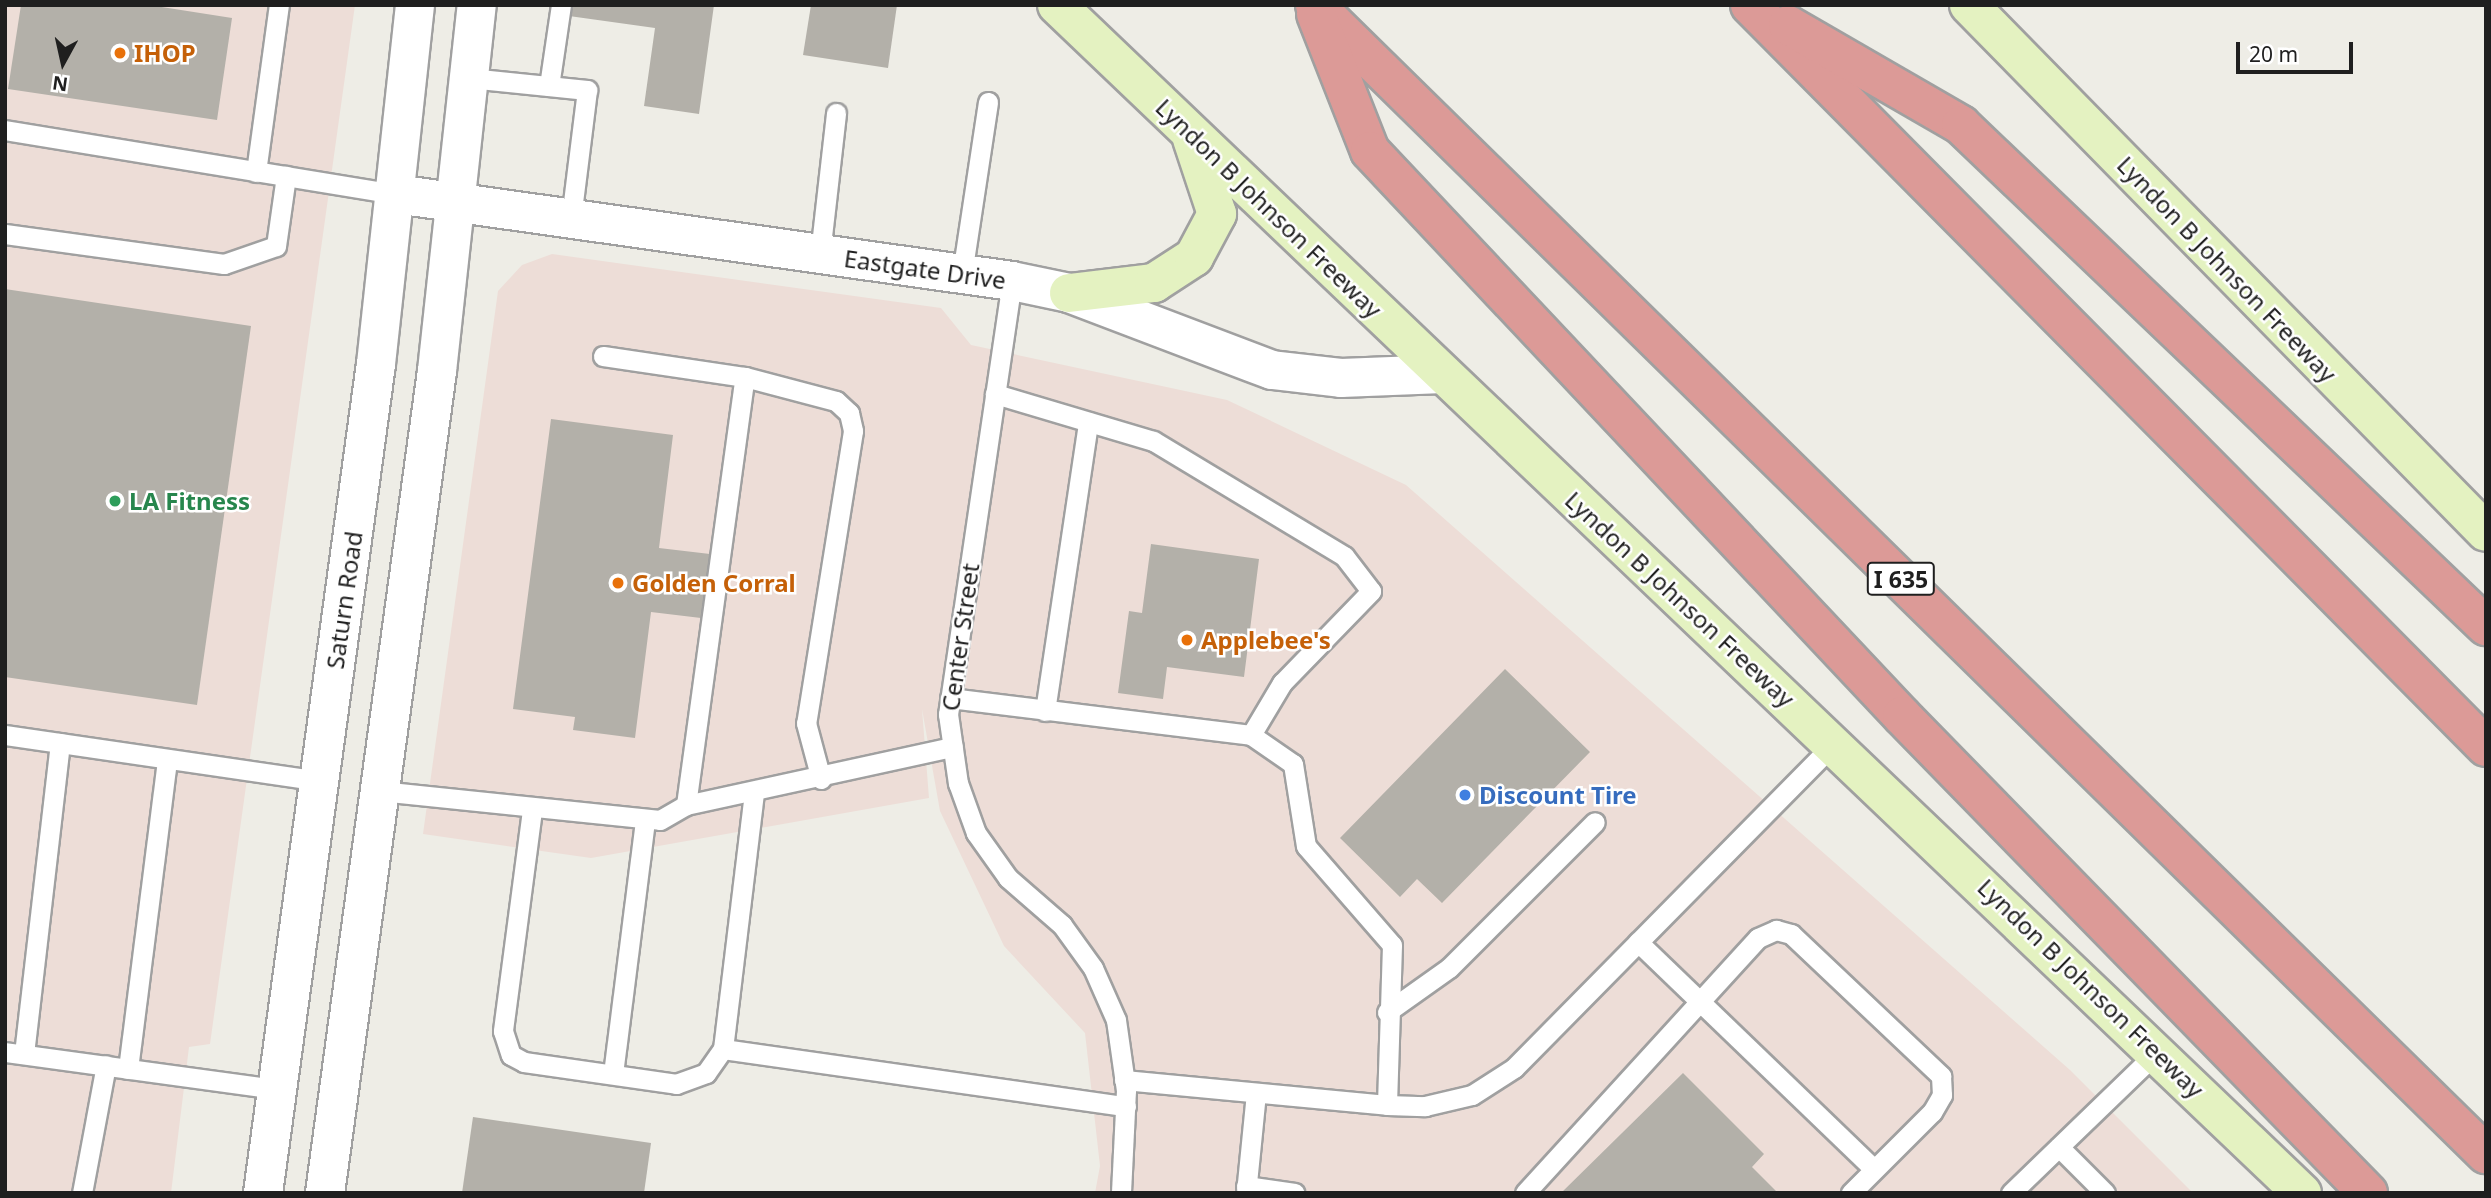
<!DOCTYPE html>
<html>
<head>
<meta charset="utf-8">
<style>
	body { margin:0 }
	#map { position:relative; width:2491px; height:1198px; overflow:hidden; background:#eeede6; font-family:"Noto Sans",sans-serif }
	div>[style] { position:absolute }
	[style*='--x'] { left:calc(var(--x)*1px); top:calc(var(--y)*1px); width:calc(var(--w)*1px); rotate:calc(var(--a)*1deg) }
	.commercial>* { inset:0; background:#edddd7 }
	.building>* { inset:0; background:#b3b0a9 }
	.roads { filter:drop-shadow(2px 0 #a0a0a0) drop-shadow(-2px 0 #a0a0a0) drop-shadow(0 2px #a0a0a0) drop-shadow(0 -2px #a0a0a0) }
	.service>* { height:19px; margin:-9.5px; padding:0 9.5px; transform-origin:9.5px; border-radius:9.5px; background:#fff }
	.minor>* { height:38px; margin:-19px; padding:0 19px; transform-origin:19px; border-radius:19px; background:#fff }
	.tertiary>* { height:38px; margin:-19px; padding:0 19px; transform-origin:19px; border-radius:19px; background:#fff }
	.secondary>* { height:38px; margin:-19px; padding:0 19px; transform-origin:19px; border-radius:19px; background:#e4f2c1 }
	.motorway>* { height:38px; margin:-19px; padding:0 19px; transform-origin:19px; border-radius:19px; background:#dc9a97 }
	.dots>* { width:19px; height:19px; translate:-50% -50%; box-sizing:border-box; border:4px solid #fff; border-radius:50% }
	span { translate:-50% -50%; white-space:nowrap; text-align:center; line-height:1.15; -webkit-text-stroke:5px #fff; paint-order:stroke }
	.shield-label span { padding:2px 5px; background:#fff; border:2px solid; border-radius:5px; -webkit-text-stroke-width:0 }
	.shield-label { font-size:23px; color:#1f1f1f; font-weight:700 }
	.food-label { font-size:24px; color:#c56008; font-weight:700 }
	.left { translate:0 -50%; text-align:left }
	.street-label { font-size:24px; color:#1f1f1f }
	.leisure-label { font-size:24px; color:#27864d; font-weight:700 }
	.shop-label { font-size:24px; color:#366cbe; font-weight:700 }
	.frame { position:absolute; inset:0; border:7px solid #1f1f1f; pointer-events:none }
	.north { position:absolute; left:28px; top:28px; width:70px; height:70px; -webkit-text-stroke:5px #fff; paint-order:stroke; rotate:188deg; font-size:19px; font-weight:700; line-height:28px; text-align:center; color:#1f1f1f }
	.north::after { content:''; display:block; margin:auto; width:24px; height:32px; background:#1f1f1f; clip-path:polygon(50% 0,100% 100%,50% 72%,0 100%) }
	.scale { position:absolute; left:2236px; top:42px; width:117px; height:32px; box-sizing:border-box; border:4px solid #1f1f1f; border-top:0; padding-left:9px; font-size:21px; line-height:24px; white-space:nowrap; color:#1f1f1f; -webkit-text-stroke:5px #fff; paint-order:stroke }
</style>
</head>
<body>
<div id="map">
	<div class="commercial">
		<div style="clip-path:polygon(5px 5px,355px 5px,210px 1044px,189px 1047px,171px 1193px,5px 1193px)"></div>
		<div style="clip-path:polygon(552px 254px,941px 308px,971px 345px,1227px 400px,1406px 485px,2070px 1070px,2193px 1193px,1095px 1193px,1100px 1166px,1085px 1033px,1004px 946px,940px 811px,922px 709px,929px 798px,591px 858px,423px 834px,498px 291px,522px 265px)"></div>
	</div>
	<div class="building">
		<div style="clip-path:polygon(21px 5px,149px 5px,232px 18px,217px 120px,8px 89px)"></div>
		<div style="clip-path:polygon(570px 5px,714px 5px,699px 114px,644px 106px,655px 28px,569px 16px)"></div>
		<div style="clip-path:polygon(811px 5px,897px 5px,888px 68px,803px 55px)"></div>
		<div style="clip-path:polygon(5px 289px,251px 326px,197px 705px,5px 677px)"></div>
		<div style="clip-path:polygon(551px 419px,673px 435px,659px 548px,710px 554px,701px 618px,651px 612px,635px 738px,573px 730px,575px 717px,513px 709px)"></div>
		<div style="clip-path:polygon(1151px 544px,1259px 559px,1244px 677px,1167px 667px,1163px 699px,1118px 693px,1129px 611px,1142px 613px)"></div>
		<div style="clip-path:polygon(1505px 669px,1590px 752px,1442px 903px,1417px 879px,1400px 897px,1340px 838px)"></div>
		<div style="clip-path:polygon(1683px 1073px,1764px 1154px,1752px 1167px,1778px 1193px,1561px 1193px)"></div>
		<div style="clip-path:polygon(473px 1117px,651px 1143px,644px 1193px,462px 1193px)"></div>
	</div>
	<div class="roads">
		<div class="service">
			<div style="--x:469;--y:78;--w:119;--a:5.8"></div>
			<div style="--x:587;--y:90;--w:129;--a:97.1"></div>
			<div style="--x:549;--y:86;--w:82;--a:-81.6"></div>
			<div style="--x:5;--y:130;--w:396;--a:9.3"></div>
			<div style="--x:256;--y:172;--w:169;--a:-82.2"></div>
			<div style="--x:5;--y:234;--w:221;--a:7.8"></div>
			<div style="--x:224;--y:264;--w:55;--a:-19.1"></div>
			<div style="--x:276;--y:246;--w:71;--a:-81.9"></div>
			<div style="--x:820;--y:254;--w:142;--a:-83.5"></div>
			<div style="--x:962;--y:274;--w:174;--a:-81.4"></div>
			<div style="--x:1012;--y:281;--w:438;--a:98.4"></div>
			<div style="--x:948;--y:714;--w:70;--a:81.8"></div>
			<div style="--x:958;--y:783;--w:53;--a:70.2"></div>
			<div style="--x:976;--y:833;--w:55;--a:54.6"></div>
			<div style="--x:1008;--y:878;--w:72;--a:41"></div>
			<div style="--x:1062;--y:925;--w:53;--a:54.2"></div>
			<div style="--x:1093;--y:968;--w:57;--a:66.1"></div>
			<div style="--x:1116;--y:1020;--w:71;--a:81.9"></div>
			<div style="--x:1126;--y:1090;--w:103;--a:92.8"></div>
			<div style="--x:603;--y:356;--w:144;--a:8.4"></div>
			<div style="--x:745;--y:377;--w:94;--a:14.8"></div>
			<div style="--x:836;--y:401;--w:18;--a:43"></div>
			<div style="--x:849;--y:413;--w:18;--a:77"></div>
			<div style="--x:853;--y:431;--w:296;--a:99.1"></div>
			<div style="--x:806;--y:723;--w:58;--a:75"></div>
			<div style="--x:950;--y:698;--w:303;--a:7"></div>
			<div style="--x:1251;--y:735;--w:61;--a:-59.2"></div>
			<div style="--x:1282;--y:683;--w:128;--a:-45.9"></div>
			<div style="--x:1371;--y:591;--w:44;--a:-127.6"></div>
			<div style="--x:1344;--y:556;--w:223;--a:-148.9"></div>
			<div style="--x:1153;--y:441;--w:165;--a:-163.4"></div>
			<div style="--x:1045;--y:711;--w:292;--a:-81.5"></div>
			<div style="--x:5;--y:735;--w:317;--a:8.3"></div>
			<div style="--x:1251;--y:735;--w:51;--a:34.6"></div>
			<div style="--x:1293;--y:764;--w:83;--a:81"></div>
			<div style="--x:1306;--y:846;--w:131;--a:49"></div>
			<div style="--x:1392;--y:945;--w:160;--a:91.8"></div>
			<div style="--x:380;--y:791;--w:281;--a:5.9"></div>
			<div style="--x:660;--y:820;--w:30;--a:-30"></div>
			<div style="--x:686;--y:805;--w:273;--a:-12.3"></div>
			<div style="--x:686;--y:805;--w:432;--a:-82.2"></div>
			<div style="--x:532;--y:810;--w:223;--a:97.5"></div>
			<div style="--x:503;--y:1031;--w:25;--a:72"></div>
			<div style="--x:511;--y:1055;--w:15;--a:28"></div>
			<div style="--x:524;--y:1062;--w:154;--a:8.2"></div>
			<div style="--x:676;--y:1084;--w:32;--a:-20"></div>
			<div style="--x:706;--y:1073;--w:29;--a:-55"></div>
			<div style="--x:723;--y:1049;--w:407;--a:8.1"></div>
			<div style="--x:1638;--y:942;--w:327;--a:43.9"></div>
			<div style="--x:1387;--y:1012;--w:76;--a:-35.4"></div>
			<div style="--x:1449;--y:968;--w:206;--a:-45"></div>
			<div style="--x:723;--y:1049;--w:258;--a:-83.1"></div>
			<div style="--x:5;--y:1052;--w:272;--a:7.8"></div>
			<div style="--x:24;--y:1054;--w:313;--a:-83.4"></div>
			<div style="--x:128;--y:1069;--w:312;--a:-82.8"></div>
			<div style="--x:613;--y:1074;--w:257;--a:-82.8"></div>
			<div style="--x:1124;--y:1080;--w:264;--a:5.4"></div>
			<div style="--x:1387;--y:1105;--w:38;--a:2"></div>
			<div style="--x:1425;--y:1106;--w:48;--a:-13.2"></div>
			<div style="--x:1472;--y:1095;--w:50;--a:-32.7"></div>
			<div style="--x:1514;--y:1068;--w:454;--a:-45.4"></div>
			<div style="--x:2059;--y:1147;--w:65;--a:45"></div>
			<div style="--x:1246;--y:1186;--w:49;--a:8.1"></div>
			<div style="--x:82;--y:1193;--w:130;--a:-79.4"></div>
			<div style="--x:1246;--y:1193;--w:100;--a:-84.3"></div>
			<div style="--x:1525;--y:1193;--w:345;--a:-47.6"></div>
			<div style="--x:1758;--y:938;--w:20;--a:-24"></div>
			<div style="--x:1776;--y:930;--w:16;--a:15"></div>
			<div style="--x:1791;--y:934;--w:207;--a:43.4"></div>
			<div style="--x:1941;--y:1076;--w:19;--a:87"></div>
			<div style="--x:1942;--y:1095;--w:20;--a:120"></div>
			<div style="--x:1932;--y:1112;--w:115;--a:135"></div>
			<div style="--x:2011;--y:1193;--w:206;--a:-44"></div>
		</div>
		<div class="minor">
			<div style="--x:396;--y:194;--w:622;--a:8.04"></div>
			<div style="--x:1012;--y:281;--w:58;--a:11.9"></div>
			<div style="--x:1069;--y:293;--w:217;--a:20.8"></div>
			<div style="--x:1272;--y:370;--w:69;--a:6.6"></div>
			<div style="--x:1341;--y:378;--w:102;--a:-2.2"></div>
		</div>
		<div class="tertiary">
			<div style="--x:263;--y:1193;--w:837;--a:-82.24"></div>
			<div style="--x:376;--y:364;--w:361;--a:-83.8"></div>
			<div style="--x:325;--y:1193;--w:830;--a:-82.24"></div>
			<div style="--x:437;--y:371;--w:368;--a:-83.8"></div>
		</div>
		<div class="secondary">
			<div style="--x:1057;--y:5;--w:1721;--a:43.66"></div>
			<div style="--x:1969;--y:5;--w:738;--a:45.55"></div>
			<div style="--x:1069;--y:293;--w:86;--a:-6.7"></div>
			<div style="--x:1154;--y:283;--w:48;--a:-33"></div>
			<div style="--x:1194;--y:257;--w:49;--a:-61.9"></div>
			<div style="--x:1217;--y:214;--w:79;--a:-108.4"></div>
		</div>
		<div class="motorway">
			<div style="--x:1315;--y:5;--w:1641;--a:44.46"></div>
			<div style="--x:1750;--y:5;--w:1045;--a:45.23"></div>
			<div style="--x:1316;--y:14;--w:147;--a:68.5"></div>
			<div style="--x:1370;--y:151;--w:776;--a:46.72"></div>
			<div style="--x:1902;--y:716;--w:667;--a:45.67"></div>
			<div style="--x:1788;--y:25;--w:200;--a:30"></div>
			<div style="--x:1961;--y:125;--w:726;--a:43.66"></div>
		</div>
	</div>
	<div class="dots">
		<div style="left:120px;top:53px;background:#e8710a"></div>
		<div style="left:115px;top:501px;background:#2e9e5b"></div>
		<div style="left:618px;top:583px;background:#e8710a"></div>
		<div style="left:1187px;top:640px;background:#e8710a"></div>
		<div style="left:1465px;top:795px;background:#3f7fe0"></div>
	</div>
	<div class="shield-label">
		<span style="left:1901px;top:579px">I 635</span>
	</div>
	<div class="food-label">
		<span class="left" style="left:134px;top:53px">IHOP</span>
		<span class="left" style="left:632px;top:583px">Golden Corral</span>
		<span class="left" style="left:1201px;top:640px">Applebee's</span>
	</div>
	<div class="street-label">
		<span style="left:1269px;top:208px;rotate:44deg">Lyndon B Johnson Freeway</span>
		<span style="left:925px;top:269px;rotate:8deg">Eastgate Drive</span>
		<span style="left:2227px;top:269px;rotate:46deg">Lyndon B Johnson Freeway</span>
		<span style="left:1680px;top:599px;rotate:43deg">Lyndon B Johnson Freeway</span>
		<span style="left:344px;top:600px;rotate:-82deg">Saturn Road</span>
		<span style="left:960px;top:637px;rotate:-82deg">Center Street</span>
		<span style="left:2091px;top:988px;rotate:44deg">Lyndon B Johnson Freeway</span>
	</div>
	<div class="leisure-label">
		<span class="left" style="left:129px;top:501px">LA Fitness</span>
	</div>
	<div class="shop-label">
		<span class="left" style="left:1479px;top:795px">Discount Tire</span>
	</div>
	<div class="frame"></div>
	<div class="north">N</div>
	<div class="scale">20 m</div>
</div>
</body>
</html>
